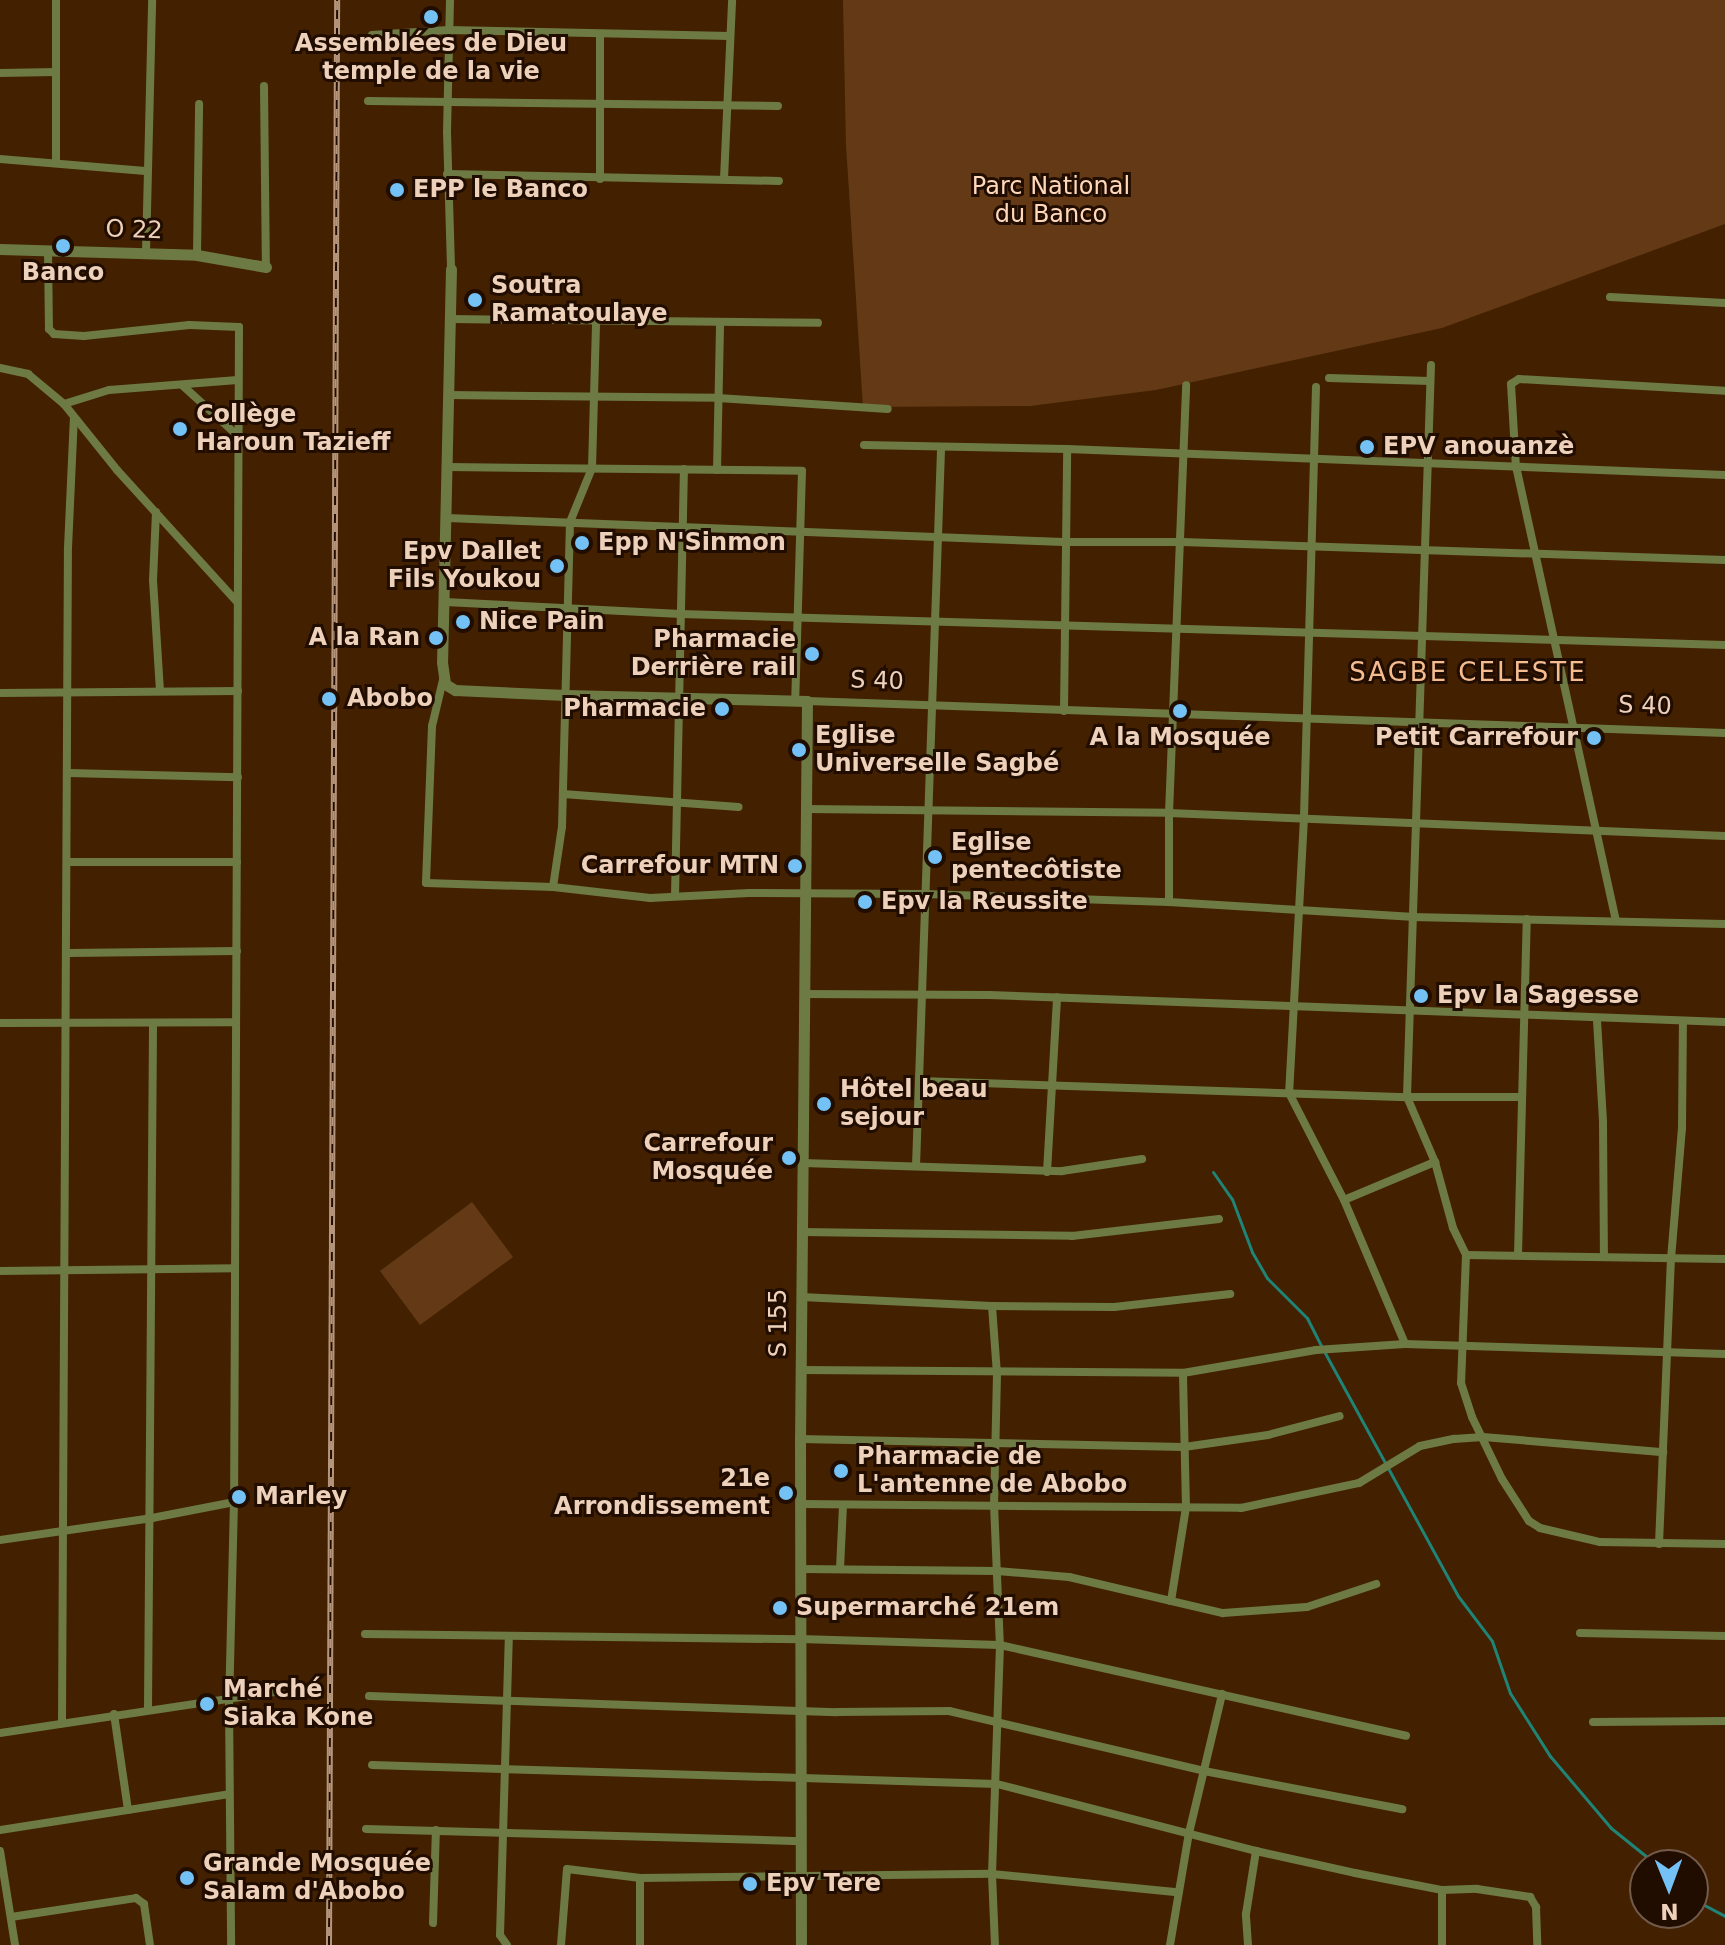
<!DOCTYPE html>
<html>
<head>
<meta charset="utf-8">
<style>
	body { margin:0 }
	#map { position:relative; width:1725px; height:1945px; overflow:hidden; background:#432000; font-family:"DejaVu Sans",sans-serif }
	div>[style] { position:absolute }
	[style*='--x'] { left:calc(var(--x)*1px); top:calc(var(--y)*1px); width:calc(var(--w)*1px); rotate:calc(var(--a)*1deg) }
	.green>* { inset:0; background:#633a15 }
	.stream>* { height:3px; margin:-1.5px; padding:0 1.5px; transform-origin:1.5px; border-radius:1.5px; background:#1f8475 }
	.minor>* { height:8px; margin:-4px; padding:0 4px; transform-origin:4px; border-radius:4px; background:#6d7a44 }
	.tertiary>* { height:11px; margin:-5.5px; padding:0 5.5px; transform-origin:5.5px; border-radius:5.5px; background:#6d7a44 }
	.rail>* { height:6px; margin-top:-3px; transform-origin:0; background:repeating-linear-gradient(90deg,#210d00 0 9px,#b5967d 0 18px); box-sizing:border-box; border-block:2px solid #b5967d }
	.dots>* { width:22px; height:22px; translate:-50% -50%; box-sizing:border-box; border:4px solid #210d00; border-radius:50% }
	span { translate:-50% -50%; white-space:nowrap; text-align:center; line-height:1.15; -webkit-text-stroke:6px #210d00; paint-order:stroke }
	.poi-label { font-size:24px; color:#eed1bb; font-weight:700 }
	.left { translate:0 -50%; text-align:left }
	.right { translate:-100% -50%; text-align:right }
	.park-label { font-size:24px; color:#ffd8bb }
	.street-label { font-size:24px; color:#eed1bb }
	.neighbourhood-label { font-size:26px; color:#f5bc8f; letter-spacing:2px }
	.north { position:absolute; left:1629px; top:1849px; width:80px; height:80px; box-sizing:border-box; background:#210d00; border:2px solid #735b4b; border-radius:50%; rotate:179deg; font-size:22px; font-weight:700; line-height:32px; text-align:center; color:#eed1bb }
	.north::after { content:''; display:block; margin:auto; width:28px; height:36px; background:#73c1f5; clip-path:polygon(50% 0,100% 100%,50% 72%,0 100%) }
</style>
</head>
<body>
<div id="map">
	<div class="green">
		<div style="clip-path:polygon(843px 0,1725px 0,1725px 224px,1442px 328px,1156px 390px,1030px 406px,863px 407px,846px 145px)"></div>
		<div style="clip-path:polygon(472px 1202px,513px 1257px,420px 1325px,380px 1271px)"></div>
	</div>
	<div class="stream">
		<div style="--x:1213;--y:1172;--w:33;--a:55"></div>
		<div style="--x:1232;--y:1199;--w:57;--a:69.3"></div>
		<div style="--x:1252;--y:1252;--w:30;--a:60"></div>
		<div style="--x:1267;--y:1278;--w:57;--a:45"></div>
		<div style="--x:1307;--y:1318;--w:31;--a:63"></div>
		<div style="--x:1325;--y:1353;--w:277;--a:61.3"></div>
		<div style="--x:1458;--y:1596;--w:56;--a:52.9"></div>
		<div style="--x:1492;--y:1641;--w:55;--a:70.9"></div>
		<div style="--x:1510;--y:1693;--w:75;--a:57.6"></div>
		<div style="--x:1550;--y:1756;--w:94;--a:49.7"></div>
		<div style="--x:1611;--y:1828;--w:59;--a:38.8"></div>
		<div style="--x:1693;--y:1899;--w:36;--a:28"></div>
	</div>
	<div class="minor">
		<div style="--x:450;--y:0;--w:132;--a:91.3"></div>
		<div style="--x:447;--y:132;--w:137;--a:88.3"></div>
		<div style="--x:600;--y:34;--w:145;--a:90"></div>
		<div style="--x:372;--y:35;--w:76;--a:-3.8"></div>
		<div style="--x:448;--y:30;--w:282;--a:1.2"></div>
		<div style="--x:56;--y:72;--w:91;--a:90"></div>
		<div style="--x:0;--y:73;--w:56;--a:-1"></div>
		<div style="--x:56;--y:72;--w:72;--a:-90"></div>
		<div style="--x:264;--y:86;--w:181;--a:89.4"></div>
		<div style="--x:368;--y:101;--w:410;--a:0.7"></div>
		<div style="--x:0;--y:159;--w:146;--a:4.7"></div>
		<div style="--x:447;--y:174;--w:332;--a:1.2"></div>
		<div style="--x:724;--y:179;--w:179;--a:-87.4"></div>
		<div style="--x:48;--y:250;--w:79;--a:89.3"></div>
		<div style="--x:49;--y:329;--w:7;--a:45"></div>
		<div style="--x:54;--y:334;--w:30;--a:4"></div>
		<div style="--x:84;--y:336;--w:106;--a:-6"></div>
		<div style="--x:189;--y:325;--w:50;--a:2.3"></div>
		<div style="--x:239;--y:327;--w:1175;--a:90.24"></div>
		<div style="--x:234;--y:1502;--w:199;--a:91.4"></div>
		<div style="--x:229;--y:1701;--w:244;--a:89.5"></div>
		<div style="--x:146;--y:252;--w:252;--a:-88.6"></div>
		<div style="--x:197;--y:255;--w:151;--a:-89.2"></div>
		<div style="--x:1610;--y:297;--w:115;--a:3"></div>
		<div style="--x:449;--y:319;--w:369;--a:0.6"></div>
		<div style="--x:1431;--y:365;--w:732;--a:91.88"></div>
		<div style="--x:1407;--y:1097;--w:71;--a:66.7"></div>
		<div style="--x:1435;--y:1162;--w:68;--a:74.7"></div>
		<div style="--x:1453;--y:1228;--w:30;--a:64"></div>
		<div style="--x:1466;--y:1255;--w:128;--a:92.2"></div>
		<div style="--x:1461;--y:1383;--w:36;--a:72"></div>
		<div style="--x:1472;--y:1417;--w:69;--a:64.2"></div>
		<div style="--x:1502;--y:1479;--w:50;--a:57.3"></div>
		<div style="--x:1529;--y:1521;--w:13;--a:32"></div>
		<div style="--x:1540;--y:1528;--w:62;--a:13.1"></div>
		<div style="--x:1600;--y:1542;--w:125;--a:0.9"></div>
		<div style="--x:0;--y:368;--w:29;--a:12"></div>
		<div style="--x:28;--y:374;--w:47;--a:39.8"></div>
		<div style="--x:64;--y:404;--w:85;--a:51.2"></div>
		<div style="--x:117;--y:470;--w:178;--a:47.7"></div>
		<div style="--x:1329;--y:378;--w:101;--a:1.7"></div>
		<div style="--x:182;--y:385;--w:76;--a:42.3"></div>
		<div style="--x:1316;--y:387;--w:431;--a:91.6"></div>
		<div style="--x:1304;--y:818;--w:275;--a:93.1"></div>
		<div style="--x:1289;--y:1093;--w:120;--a:62.8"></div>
		<div style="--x:1344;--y:1200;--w:156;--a:67"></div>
		<div style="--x:448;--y:395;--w:270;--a:0.6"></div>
		<div style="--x:718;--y:398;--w:170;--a:3.7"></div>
		<div style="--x:64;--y:404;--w:47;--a:-17.3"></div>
		<div style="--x:109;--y:390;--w:129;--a:-4.4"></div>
		<div style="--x:864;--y:445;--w:203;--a:1.1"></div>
		<div style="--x:1067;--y:449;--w:659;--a:2.26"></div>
		<div style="--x:448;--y:467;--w:354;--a:0.6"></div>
		<div style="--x:802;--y:471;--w:230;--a:91.7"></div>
		<div style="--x:717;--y:470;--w:146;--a:-88.8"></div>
		<div style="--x:156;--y:512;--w:68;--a:92.5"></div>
		<div style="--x:153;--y:580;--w:111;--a:86.4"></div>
		<div style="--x:447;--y:518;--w:617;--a:2.23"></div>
		<div style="--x:1064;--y:542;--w:118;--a:0"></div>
		<div style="--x:1182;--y:542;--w:543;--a:1.9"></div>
		<div style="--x:445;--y:602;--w:236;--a:2.9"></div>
		<div style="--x:681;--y:614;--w:1044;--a:1.7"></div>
		<div style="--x:443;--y:680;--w:47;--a:103.4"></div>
		<div style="--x:432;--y:726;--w:157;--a:92.2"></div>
		<div style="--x:426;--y:883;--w:127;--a:1.8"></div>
		<div style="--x:553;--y:887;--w:98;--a:6.5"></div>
		<div style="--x:650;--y:898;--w:99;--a:-2.9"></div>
		<div style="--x:749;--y:893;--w:175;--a:0.3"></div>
		<div style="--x:924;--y:894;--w:245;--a:1.9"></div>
		<div style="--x:1169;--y:902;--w:242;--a:3.5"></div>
		<div style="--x:1411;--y:917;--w:314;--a:1.3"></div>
		<div style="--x:0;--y:693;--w:238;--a:-0.5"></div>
		<div style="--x:807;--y:701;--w:919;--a:2"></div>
		<div style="--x:1064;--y:711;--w:262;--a:-89.3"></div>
		<div style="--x:69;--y:773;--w:169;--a:1.4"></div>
		<div style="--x:563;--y:794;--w:176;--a:4.2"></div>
		<div style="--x:805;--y:809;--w:364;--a:0.6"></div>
		<div style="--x:1169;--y:813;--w:556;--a:2.37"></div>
		<div style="--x:69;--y:862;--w:168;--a:0"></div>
		<div style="--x:553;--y:887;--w:61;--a:-81.5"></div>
		<div style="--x:562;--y:827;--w:305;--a:-88.5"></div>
		<div style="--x:570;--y:522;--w:58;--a:-67.8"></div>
		<div style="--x:592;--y:468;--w:147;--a:-88.4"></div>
		<div style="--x:675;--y:896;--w:427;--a:-88.8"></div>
		<div style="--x:1169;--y:902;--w:89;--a:-90"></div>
		<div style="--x:1169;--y:813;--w:428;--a:-87.7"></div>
		<div style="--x:1616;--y:921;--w:464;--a:-102.4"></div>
		<div style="--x:1516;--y:468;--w:84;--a:-93.4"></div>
		<div style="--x:1511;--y:384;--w:9;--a:-32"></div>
		<div style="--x:1519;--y:379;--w:206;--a:3.3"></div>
		<div style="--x:69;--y:953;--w:168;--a:-0.7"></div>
		<div style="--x:804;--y:994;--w:185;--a:0.3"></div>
		<div style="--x:989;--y:995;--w:736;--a:2.1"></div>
		<div style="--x:1597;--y:1020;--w:102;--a:86.6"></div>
		<div style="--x:1603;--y:1122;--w:135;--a:89.6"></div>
		<div style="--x:0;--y:1023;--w:236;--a:-0.2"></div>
		<div style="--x:919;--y:1081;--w:488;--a:1.9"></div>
		<div style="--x:1407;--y:1097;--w:113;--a:0"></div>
		<div style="--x:803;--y:1163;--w:259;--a:1.8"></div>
		<div style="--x:1062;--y:1171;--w:81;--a:-8.5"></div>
		<div style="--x:916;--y:1166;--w:717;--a:-88"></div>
		<div style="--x:1047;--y:1172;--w:175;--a:-86.7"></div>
		<div style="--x:1344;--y:1200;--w:99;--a:-22.7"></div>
		<div style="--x:802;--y:1232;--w:270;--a:0.8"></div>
		<div style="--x:1072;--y:1236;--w:148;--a:-6.6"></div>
		<div style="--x:1466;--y:1255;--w:259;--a:0.9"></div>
		<div style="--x:1518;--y:1255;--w:336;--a:-88.5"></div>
		<div style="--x:0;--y:1271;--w:235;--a:-0.7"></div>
		<div style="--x:801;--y:1297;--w:191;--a:2.7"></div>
		<div style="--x:992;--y:1306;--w:122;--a:0.5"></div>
		<div style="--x:1114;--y:1307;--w:117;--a:-6.4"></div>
		<div style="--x:992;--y:1306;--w:68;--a:85.8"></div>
		<div style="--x:997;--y:1374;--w:130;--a:91.3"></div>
		<div style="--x:994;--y:1504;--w:141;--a:87.6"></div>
		<div style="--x:1000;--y:1645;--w:229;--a:92"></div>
		<div style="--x:992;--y:1874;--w:71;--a:87.6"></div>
		<div style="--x:801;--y:1370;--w:382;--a:0.4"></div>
		<div style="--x:1183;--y:1373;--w:135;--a:-9.8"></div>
		<div style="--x:1316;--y:1350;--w:89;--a:-3.9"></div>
		<div style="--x:1405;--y:1344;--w:320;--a:1.8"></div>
		<div style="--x:800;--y:1439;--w:384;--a:1.2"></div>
		<div style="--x:1184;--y:1447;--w:85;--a:-8.1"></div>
		<div style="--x:1268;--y:1435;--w:74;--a:-14.8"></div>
		<div style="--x:800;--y:1504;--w:441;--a:0.5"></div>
		<div style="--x:1241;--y:1508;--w:121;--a:-12"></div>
		<div style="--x:1359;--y:1483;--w:71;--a:-31.2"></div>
		<div style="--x:1420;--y:1446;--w:35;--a:-12"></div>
		<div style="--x:1454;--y:1439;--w:29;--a:-4"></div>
		<div style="--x:1483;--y:1437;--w:181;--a:4.8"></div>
		<div style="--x:0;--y:1540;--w:154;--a:-8.2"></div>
		<div style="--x:152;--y:1518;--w:84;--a:-11"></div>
		<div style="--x:1659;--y:1544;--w:285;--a:-87.6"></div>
		<div style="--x:1671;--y:1259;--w:131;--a:-85.2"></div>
		<div style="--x:1682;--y:1128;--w:105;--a:-89.5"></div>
		<div style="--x:800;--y:1569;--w:197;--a:0.6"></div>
		<div style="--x:997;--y:1571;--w:72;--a:4.8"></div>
		<div style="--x:1069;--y:1577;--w:158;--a:13.2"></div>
		<div style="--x:1223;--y:1613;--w:84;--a:-4.1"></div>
		<div style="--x:1307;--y:1607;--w:73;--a:-18.4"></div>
		<div style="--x:840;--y:1569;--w:64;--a:-87.3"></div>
		<div style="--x:1171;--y:1601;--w:95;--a:-80.9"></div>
		<div style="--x:1186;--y:1507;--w:134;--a:-91.3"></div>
		<div style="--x:1580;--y:1633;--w:145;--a:1.2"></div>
		<div style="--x:365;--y:1634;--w:435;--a:0.7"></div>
		<div style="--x:800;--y:1639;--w:200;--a:1.7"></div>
		<div style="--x:1000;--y:1645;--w:416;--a:12.6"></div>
		<div style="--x:369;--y:1696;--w:468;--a:2"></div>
		<div style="--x:837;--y:1712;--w:112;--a:-0.5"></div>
		<div style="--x:949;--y:1711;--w:262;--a:13.2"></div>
		<div style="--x:1204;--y:1771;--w:202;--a:10.9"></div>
		<div style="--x:148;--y:1709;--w:686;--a:-89.58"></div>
		<div style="--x:114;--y:1714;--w:97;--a:81.7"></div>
		<div style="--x:62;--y:1722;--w:1174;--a:-89.71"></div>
		<div style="--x:68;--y:548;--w:130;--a:-87.4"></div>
		<div style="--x:1593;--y:1722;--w:132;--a:-0.4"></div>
		<div style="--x:0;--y:1733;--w:283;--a:-8.5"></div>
		<div style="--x:372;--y:1765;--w:625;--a:1.74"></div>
		<div style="--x:997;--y:1784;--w:268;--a:14.5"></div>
		<div style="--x:1256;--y:1851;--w:101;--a:12.5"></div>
		<div style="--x:1355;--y:1873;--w:89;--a:11.1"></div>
		<div style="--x:1442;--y:1890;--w:35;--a:-2"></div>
		<div style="--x:1477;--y:1889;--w:54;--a:8.6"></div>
		<div style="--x:1530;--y:1897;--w:12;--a:59"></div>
		<div style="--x:1536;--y:1907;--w:38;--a:88"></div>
		<div style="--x:366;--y:1829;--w:435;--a:1.6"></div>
		<div style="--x:0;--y:1830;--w:232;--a:-8.9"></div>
		<div style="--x:0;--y:1851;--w:95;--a:80.9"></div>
		<div style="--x:11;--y:1917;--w:126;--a:-8.6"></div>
		<div style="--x:136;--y:1898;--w:10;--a:37"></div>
		<div style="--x:144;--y:1904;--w:41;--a:81.7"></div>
		<div style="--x:433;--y:1923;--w:93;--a:-88.2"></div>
		<div style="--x:507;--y:1945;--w:12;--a:-125"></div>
		<div style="--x:500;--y:1935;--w:298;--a:-88.3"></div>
		<div style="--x:561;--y:1945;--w:76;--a:-85.5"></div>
		<div style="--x:567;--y:1869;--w:74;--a:7"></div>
		<div style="--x:640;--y:1878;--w:352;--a:-0.7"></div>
		<div style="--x:992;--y:1874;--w:186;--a:5.6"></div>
		<div style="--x:640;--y:1945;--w:67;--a:-90"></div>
		<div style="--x:1170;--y:1945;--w:114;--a:-80.4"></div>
		<div style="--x:1189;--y:1833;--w:143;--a:-76.6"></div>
		<div style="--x:1248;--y:1945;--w:31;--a:-94"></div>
		<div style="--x:1246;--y:1914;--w:64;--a:-81"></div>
		<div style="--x:1442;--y:1945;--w:55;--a:-90"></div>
	</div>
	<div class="tertiary">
		<div style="--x:0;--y:249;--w:197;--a:1.7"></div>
		<div style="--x:197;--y:255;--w:70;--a:9.9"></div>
		<div style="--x:451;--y:269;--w:393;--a:91.3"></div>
		<div style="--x:442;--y:662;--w:22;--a:82"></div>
		<div style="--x:445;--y:684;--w:12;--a:31"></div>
		<div style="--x:455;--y:690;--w:111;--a:2.6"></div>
		<div style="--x:566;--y:695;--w:241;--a:1.4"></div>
		<div style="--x:807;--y:701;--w:738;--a:90.54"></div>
		<div style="--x:800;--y:1439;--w:506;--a:89.89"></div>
	</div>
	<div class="rail">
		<div style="--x:329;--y:1945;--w:1945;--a:-89.76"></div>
	</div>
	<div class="dots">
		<div style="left:431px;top:17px;background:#73c1f5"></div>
		<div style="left:397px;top:190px;background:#73c1f5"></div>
		<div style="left:63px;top:246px;background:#73c1f5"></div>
		<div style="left:475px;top:300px;background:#73c1f5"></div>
		<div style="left:180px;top:429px;background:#73c1f5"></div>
		<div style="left:1367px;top:447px;background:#73c1f5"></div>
		<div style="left:582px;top:543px;background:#73c1f5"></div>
		<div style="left:557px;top:566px;background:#73c1f5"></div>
		<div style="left:463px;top:622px;background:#73c1f5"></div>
		<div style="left:436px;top:638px;background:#73c1f5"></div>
		<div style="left:812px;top:654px;background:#73c1f5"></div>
		<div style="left:329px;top:699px;background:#73c1f5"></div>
		<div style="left:722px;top:709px;background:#73c1f5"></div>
		<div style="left:1180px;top:711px;background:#73c1f5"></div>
		<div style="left:1594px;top:738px;background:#73c1f5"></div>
		<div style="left:799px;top:750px;background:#73c1f5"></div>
		<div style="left:935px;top:857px;background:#73c1f5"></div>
		<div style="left:795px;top:866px;background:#73c1f5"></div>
		<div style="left:865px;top:902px;background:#73c1f5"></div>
		<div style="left:1421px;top:996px;background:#73c1f5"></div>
		<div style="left:824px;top:1104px;background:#73c1f5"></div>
		<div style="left:789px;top:1158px;background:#73c1f5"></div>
		<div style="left:841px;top:1471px;background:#73c1f5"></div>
		<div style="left:786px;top:1493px;background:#73c1f5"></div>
		<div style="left:239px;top:1497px;background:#73c1f5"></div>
		<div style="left:780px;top:1608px;background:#73c1f5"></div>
		<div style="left:207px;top:1704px;background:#73c1f5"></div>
		<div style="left:187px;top:1878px;background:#73c1f5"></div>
		<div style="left:750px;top:1884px;background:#73c1f5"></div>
	</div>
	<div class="poi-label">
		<span style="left:431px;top:58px">Assemblées de Dieu<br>temple de la vie</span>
		<span class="left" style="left:413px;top:190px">EPP le Banco</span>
		<span style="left:63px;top:273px">Banco</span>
		<span class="left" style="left:491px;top:300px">Soutra<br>Ramatoulaye</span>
		<span class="left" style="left:196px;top:429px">Collège<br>Haroun Tazieff</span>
		<span class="left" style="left:1383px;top:447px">EPV anouanzè</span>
		<span class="left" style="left:598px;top:543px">Epp N'Sinmon</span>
		<span class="right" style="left:541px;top:566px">Epv Dallet<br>Fils Youkou</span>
		<span class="left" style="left:479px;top:622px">Nice Pain</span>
		<span class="right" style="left:420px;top:638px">A la Ran</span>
		<span class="right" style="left:796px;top:654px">Pharmacie<br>Derrière rail</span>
		<span class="left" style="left:347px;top:699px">Abobo</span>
		<span class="right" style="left:706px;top:709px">Pharmacie</span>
		<span class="left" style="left:815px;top:750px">Eglise<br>Universelle Sagbé</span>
		<span style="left:1180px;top:738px">A la Mosquée</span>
		<span class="right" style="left:1578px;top:738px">Petit Carrefour</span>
		<span class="left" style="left:951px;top:857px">Eglise<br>pentecôtiste</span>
		<span class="right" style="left:779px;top:866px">Carrefour MTN</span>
		<span class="left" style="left:881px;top:902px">Epv la Reussite</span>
		<span class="left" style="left:1437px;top:996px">Epv la Sagesse</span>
		<span class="left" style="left:840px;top:1104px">Hôtel beau<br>sejour</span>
		<span class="right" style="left:773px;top:1158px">Carrefour<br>Mosquée</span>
		<span class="left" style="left:857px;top:1471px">Pharmacie de<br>L'antenne de Abobo</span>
		<span class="right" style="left:770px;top:1493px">21e<br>Arrondissement</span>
		<span class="left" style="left:255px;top:1497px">Marley</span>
		<span class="left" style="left:796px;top:1608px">Supermarché 21em</span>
		<span class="left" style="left:223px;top:1704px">Marché<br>Siaka Kone</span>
		<span class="left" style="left:203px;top:1878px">Grande Mosquée<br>Salam d'Abobo</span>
		<span class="left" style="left:766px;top:1884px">Epv Tere</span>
	</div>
	<div class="park-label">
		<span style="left:1051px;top:201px">Parc National<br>du Banco</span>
	</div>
	<div class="street-label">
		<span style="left:134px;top:230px;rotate:2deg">O 22</span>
		<span style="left:877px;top:681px;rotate:2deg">S 40</span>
		<span style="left:1645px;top:706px;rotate:2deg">S 40</span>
		<span style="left:779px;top:1323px;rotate:-90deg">S 155</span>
	</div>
	<div class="neighbourhood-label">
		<span style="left:1468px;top:673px">SAGBE CELESTE</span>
	</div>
	<div class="north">N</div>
</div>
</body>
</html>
